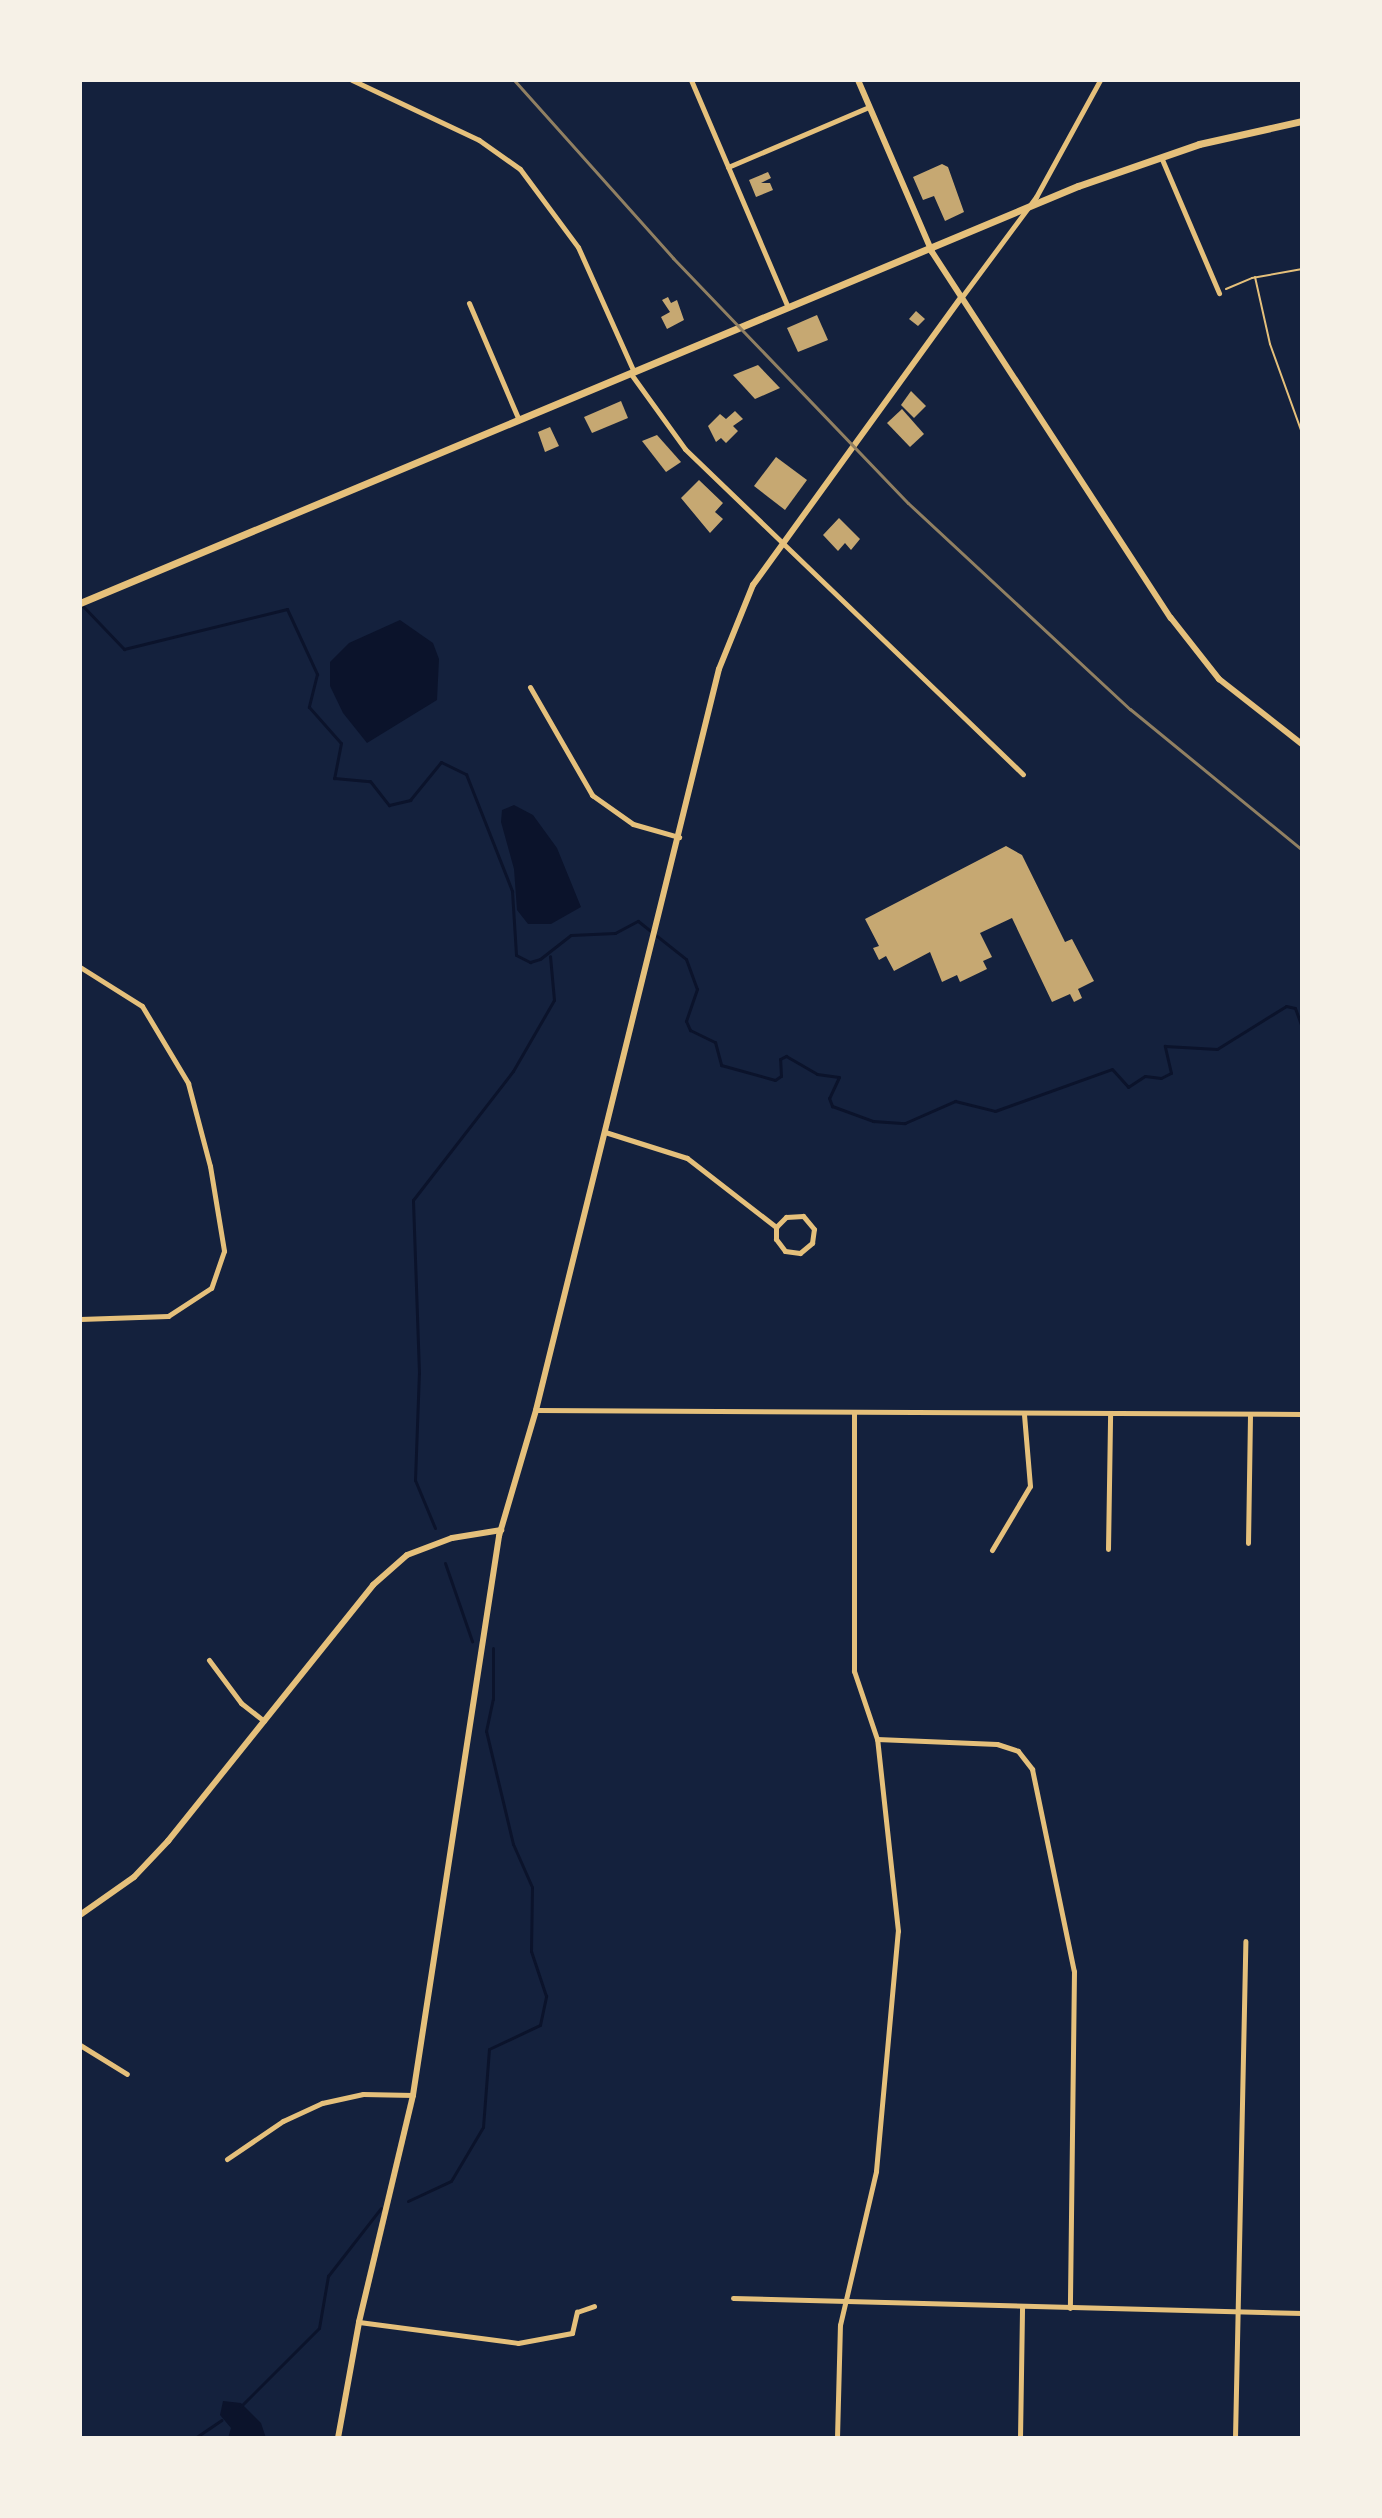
<!DOCTYPE html>
<html>
<head>
<meta charset="utf-8">
<style>
	body { margin:0 }
	#map { position:relative; width:1382px; height:2518px; overflow:hidden; background:#14213d; font-family:Mulish,sans-serif }
	div>[style] { position:absolute }
	[style*='--x'] { left:calc(var(--x)*1px); top:calc(var(--y)*1px); width:calc(var(--w)*1px); rotate:calc(var(--a)*1deg) }
	.water>* { inset:0; background:#0b132b }
	.stream>* { height:3px; margin:-1.5px; padding:0 1.5px; transform-origin:1.5px; border-radius:1.5px; background:#0b132b }
	.building>* { inset:0; background:#c6a872 }
	.path>* { height:2px; margin:-1px; padding:0 1px; transform-origin:1px; border-radius:1px; background:#e5c07b }
	.minor>* { height:5px; margin:-2.5px; padding:0 2.5px; transform-origin:2.5px; border-radius:2.5px; background:#e5c07b }
	.tertiary>* { height:6px; margin:-3px; padding:0 3px; transform-origin:3px; border-radius:3px; background:#e5c07b }
	.secondary>* { height:7px; margin:-3.5px; padding:0 3.5px; transform-origin:3.5px; border-radius:3.5px; background:#e5c07b }
	.rail>* { height:3px; margin:-1.5px; padding:0 1.5px; transform-origin:1.5px; border-radius:1.5px; background:#918062 }
	span { translate:-50% -50%; white-space:nowrap; text-align:center; line-height:1.15; -webkit-text-stroke:6px #f6f1e7; paint-order:stroke }
	.frame { position:absolute; inset:0; border:82px solid #f6f1e7; pointer-events:none }
</style>
</head>
<body>
<div id="map">
	<div class="water">
		<div style="clip-path:polygon(400px 620px,433px 643px,439px 659px,437px 700px,367px 743px,343px 713px,330px 686px,330px 662px,349px 643px)"></div>
		<div style="clip-path:polygon(514px 805px,533px 815px,557px 848px,581px 907px,551px 924px,528px 924px,517px 910px,514px 869px,501px 822px,502px 810px)"></div>
		<div style="clip-path:polygon(223px 2401px,241px 2403px,261px 2423px,266px 2438px,228px 2438px,231px 2428px,220px 2415px)"></div>
	</div>
	<div class="stream">
		<div style="--x:80;--y:603;--w:64;--a:46.3"></div>
		<div style="--x:124;--y:649;--w:168;--a:-13.8"></div>
		<div style="--x:287;--y:609;--w:72;--a:65.2"></div>
		<div style="--x:317;--y:674;--w:34;--a:104"></div>
		<div style="--x:309;--y:707;--w:48;--a:48.4"></div>
		<div style="--x:341;--y:743;--w:36;--a:101"></div>
		<div style="--x:334;--y:778;--w:36;--a:5"></div>
		<div style="--x:370;--y:781;--w:31;--a:52"></div>
		<div style="--x:389;--y:805;--w:22;--a:-13"></div>
		<div style="--x:410;--y:800;--w:49;--a:-50.8"></div>
		<div style="--x:441;--y:762;--w:28;--a:26"></div>
		<div style="--x:466;--y:774;--w:126;--a:68.5"></div>
		<div style="--x:512;--y:891;--w:64;--a:86.4"></div>
		<div style="--x:516;--y:955;--w:16;--a:27"></div>
		<div style="--x:530;--y:962;--w:10;--a:-17"></div>
		<div style="--x:540;--y:959;--w:39;--a:-38"></div>
		<div style="--x:571;--y:935;--w:44;--a:-2.6"></div>
		<div style="--x:615;--y:933;--w:26;--a:-28"></div>
		<div style="--x:638;--y:921;--w:61;--a:38.4"></div>
		<div style="--x:686;--y:959;--w:32;--a:70"></div>
		<div style="--x:697;--y:989;--w:34;--a:109"></div>
		<div style="--x:686;--y:1021;--w:10;--a:66"></div>
		<div style="--x:690;--y:1030;--w:28;--a:26"></div>
		<div style="--x:715;--y:1042;--w:24;--a:75"></div>
		<div style="--x:721;--y:1065;--w:56;--a:15.5"></div>
		<div style="--x:775;--y:1080;--w:7;--a:-34"></div>
		<div style="--x:781;--y:1076;--w:17;--a:-93"></div>
		<div style="--x:780;--y:1059;--w:7;--a:-27"></div>
		<div style="--x:786;--y:1056;--w:36;--a:30"></div>
		<div style="--x:817;--y:1074;--w:22;--a:8"></div>
		<div style="--x:839;--y:1077;--w:23;--a:115"></div>
		<div style="--x:829;--y:1098;--w:9;--a:69"></div>
		<div style="--x:832;--y:1106;--w:44;--a:20.1"></div>
		<div style="--x:873;--y:1121;--w:32;--a:4"></div>
		<div style="--x:905;--y:1123;--w:55;--a:-23.7"></div>
		<div style="--x:955;--y:1101;--w:41;--a:14"></div>
		<div style="--x:995;--y:1111;--w:124;--a:-19.7"></div>
		<div style="--x:1112;--y:1069;--w:24;--a:48"></div>
		<div style="--x:1128;--y:1087;--w:20;--a:-33"></div>
		<div style="--x:1145;--y:1076;--w:16;--a:7"></div>
		<div style="--x:1161;--y:1078;--w:11;--a:-27"></div>
		<div style="--x:1171;--y:1073;--w:28;--a:-103"></div>
		<div style="--x:1165;--y:1046;--w:52;--a:3.3"></div>
		<div style="--x:1217;--y:1049;--w:81;--a:-31.9"></div>
		<div style="--x:1286;--y:1006;--w:9;--a:13"></div>
		<div style="--x:1295;--y:1008;--w:20;--a:70"></div>
		<div style="--x:435;--y:1528;--w:52;--a:-112.6"></div>
		<div style="--x:415;--y:1480;--w:107;--a:-87.9"></div>
		<div style="--x:419;--y:1373;--w:173;--a:-92"></div>
		<div style="--x:413;--y:1200;--w:163;--a:-52.2"></div>
		<div style="--x:513;--y:1071;--w:82;--a:-60"></div>
		<div style="--x:554;--y:1000;--w:44;--a:-95.2"></div>
		<div style="--x:445;--y:1563;--w:83;--a:70.9"></div>
		<div style="--x:408;--y:2201;--w:47;--a:-24.9"></div>
		<div style="--x:451;--y:2181;--w:63;--a:-59.3"></div>
		<div style="--x:483;--y:2127;--w:78;--a:-85.6"></div>
		<div style="--x:489;--y:2049;--w:56;--a:-25.2"></div>
		<div style="--x:540;--y:2025;--w:30;--a:-78"></div>
		<div style="--x:546;--y:1996;--w:47;--a:-108.4"></div>
		<div style="--x:531;--y:1951;--w:64;--a:-89.1"></div>
		<div style="--x:532;--y:1887;--w:47;--a:-113.8"></div>
		<div style="--x:513;--y:1844;--w:116;--a:-103.4"></div>
		<div style="--x:486;--y:1731;--w:33;--a:-78"></div>
		<div style="--x:493;--y:1699;--w:51;--a:-90"></div>
		<div style="--x:241;--y:2406;--w:110;--a:-45"></div>
		<div style="--x:319;--y:2328;--w:53;--a:-80.2"></div>
		<div style="--x:328;--y:2276;--w:86;--a:-52.1"></div>
		<div style="--x:195;--y:2438;--w:32;--a:-34"></div>
	</div>
	<div class="building">
		<div style="clip-path:polygon(942px 164px,948px 167px,964px 212px,945px 221px,934px 196px,923px 200px,913px 177px)"></div>
		<div style="clip-path:polygon(768px 172px,771px 178px,761px 183px,770px 183px,773px 190px,756px 197px,749px 180px)"></div>
		<div style="clip-path:polygon(668px 297px,671px 303px,677px 300px,684px 320px,667px 329px,661px 317px,670px 312px,662px 300px)"></div>
		<div style="clip-path:polygon(916px 311px,925px 319px,918px 326px,909px 319px)"></div>
		<div style="clip-path:polygon(817px 315px,828px 340px,798px 352px,787px 328px)"></div>
		<div style="clip-path:polygon(758px 365px,780px 388px,755px 399px,733px 375px)"></div>
		<div style="clip-path:polygon(911px 391px,926px 406px,914px 418px,901px 405px)"></div>
		<div style="clip-path:polygon(621px 401px,628px 418px,592px 433px,584px 417px)"></div>
		<div style="clip-path:polygon(902px 409px,924px 434px,910px 447px,887px 423px)"></div>
		<div style="clip-path:polygon(735px 411px,743px 419px,733px 426px,738px 431px,726px 443px,721px 438px,716px 442px,708px 426px,720px 414px,726px 419px)"></div>
		<div style="clip-path:polygon(550px 427px,559px 446px,545px 452px,538px 432px)"></div>
		<div style="clip-path:polygon(657px 435px,681px 462px,666px 472px,642px 441px)"></div>
		<div style="clip-path:polygon(776px 457px,807px 480px,785px 510px,754px 486px)"></div>
		<div style="clip-path:polygon(699px 480px,723px 503px,715px 512px,723px 519px,710px 533px,681px 498px)"></div>
		<div style="clip-path:polygon(839px 518px,860px 539px,851px 550px,845px 543px,838px 551px,823px 535px)"></div>
		<div style="clip-path:polygon(1006px 846px,1022px 855px,1065px 942px,1072px 939px,1094px 981px,1078px 989px,1082px 998px,1074px 1002px,1070px 994px,1052px 1002px,1012px 918px,980px 933px,992px 957px,983px 961px,987px 969px,960px 982px,957px 975px,942px 982px,930px 952px,894px 971px,886px 956px,879px 960px,873px 948px,879px 946px,865px 919px)"></div>
	</div>
	<div class="path">
		<div style="--x:1255;--y:277;--w:69;--a:77.4"></div>
		<div style="--x:1270;--y:344;--w:95;--a:70.2"></div>
		<div style="--x:1226;--y:289;--w:28;--a:-23"></div>
		<div style="--x:1252;--y:278;--w:51;--a:-10.2"></div>
	</div>
	<div class="minor">
		<div style="--x:352;--y:80;--w:140;--a:25.3"></div>
		<div style="--x:479;--y:140;--w:50;--a:35.3"></div>
		<div style="--x:520;--y:169;--w:97;--a:53.4"></div>
		<div style="--x:578;--y:247;--w:137;--a:65.9"></div>
		<div style="--x:691;--y:80;--w:247;--a:66.9"></div>
		<div style="--x:1161;--y:157;--w:148;--a:66.9"></div>
		<div style="--x:728;--y:167;--w:153;--a:-23.1"></div>
		<div style="--x:961;--y:298;--w:126;--a:-53.4"></div>
		<div style="--x:1036;--y:197;--w:133;--a:-61.3"></div>
		<div style="--x:469;--y:303;--w:127;--a:66.9"></div>
		<div style="--x:631;--y:374;--w:92;--a:54.2"></div>
		<div style="--x:685;--y:449;--w:469;--a:43.9"></div>
		<div style="--x:530;--y:687;--w:125;--a:60.1"></div>
		<div style="--x:592;--y:795;--w:50;--a:35.3"></div>
		<div style="--x:633;--y:824;--w:48;--a:15.8"></div>
		<div style="--x:80;--y:967;--w:73;--a:32.2"></div>
		<div style="--x:142;--y:1006;--w:90;--a:59.1"></div>
		<div style="--x:188;--y:1083;--w:86;--a:75.2"></div>
		<div style="--x:210;--y:1166;--w:86;--a:80.6"></div>
		<div style="--x:224;--y:1251;--w:39;--a:109"></div>
		<div style="--x:211;--y:1288;--w:51;--a:146.9"></div>
		<div style="--x:168;--y:1316;--w:88;--a:178"></div>
		<div style="--x:605;--y:1132;--w:86;--a:17.6"></div>
		<div style="--x:687;--y:1158;--w:113;--a:37.8"></div>
		<div style="--x:776;--y:1227;--w:12;--a:90"></div>
		<div style="--x:776;--y:1239;--w:15;--a:53"></div>
		<div style="--x:785;--y:1251;--w:15;--a:8"></div>
		<div style="--x:800;--y:1253;--w:16;--a:-40"></div>
		<div style="--x:812;--y:1243;--w:14;--a:-82"></div>
		<div style="--x:814;--y:1229;--w:17;--a:-130"></div>
		<div style="--x:803;--y:1216;--w:17;--a:177"></div>
		<div style="--x:786;--y:1217;--w:14;--a:135"></div>
		<div style="--x:536;--y:1410;--w:766;--a:0.3"></div>
		<div style="--x:1248;--y:1543;--w:127;--a:-89.1"></div>
		<div style="--x:1108;--y:1549;--w:134;--a:-89.1"></div>
		<div style="--x:992;--y:1550;--w:74;--a:-59.3"></div>
		<div style="--x:1030;--y:1486;--w:71;--a:-94.8"></div>
		<div style="--x:209;--y:1660;--w:54;--a:53.3"></div>
		<div style="--x:241;--y:1703;--w:29;--a:38"></div>
		<div style="--x:877;--y:1739;--w:120;--a:2.4"></div>
		<div style="--x:997;--y:1744;--w:22;--a:18"></div>
		<div style="--x:1018;--y:1751;--w:23;--a:52"></div>
		<div style="--x:1032;--y:1769;--w:206;--a:78.3"></div>
		<div style="--x:1074;--y:1971;--w:337;--a:90.7"></div>
		<div style="--x:80;--y:2045;--w:55;--a:31.7"></div>
		<div style="--x:227;--y:2159;--w:68;--a:-34.2"></div>
		<div style="--x:283;--y:2121;--w:43;--a:-24.8"></div>
		<div style="--x:322;--y:2103;--w:42;--a:-12.4"></div>
		<div style="--x:363;--y:2094;--w:50;--a:1.1"></div>
		<div style="--x:733;--y:2298;--w:569;--a:1.51"></div>
		<div style="--x:359;--y:2322;--w:160;--a:7.5"></div>
		<div style="--x:518;--y:2343;--w:55;--a:-10.5"></div>
		<div style="--x:572;--y:2333;--w:22;--a:-77"></div>
		<div style="--x:577;--y:2312;--w:18;--a:-19"></div>
		<div style="--x:837;--y:2438;--w:113;--a:-88.5"></div>
		<div style="--x:840;--y:2325;--w:158;--a:-76.8"></div>
		<div style="--x:876;--y:2171;--w:241;--a:-84.8"></div>
		<div style="--x:898;--y:1931;--w:193;--a:-96.2"></div>
		<div style="--x:877;--y:1739;--w:72;--a:-108.7"></div>
		<div style="--x:854;--y:1671;--w:259;--a:-90"></div>
		<div style="--x:1020;--y:2438;--w:132;--a:-89.1"></div>
		<div style="--x:1235;--y:2438;--w:497;--a:-88.8"></div>
	</div>
	<div class="tertiary">
		<div style="--x:858;--y:80;--w:187;--a:66.7"></div>
		<div style="--x:932;--y:252;--w:437;--a:56.9"></div>
		<div style="--x:1171;--y:618;--w:78;--a:51.8"></div>
		<div style="--x:1219;--y:679;--w:105;--a:38.1"></div>
		<div style="--x:80;--y:1915;--w:66;--a:-35.1"></div>
		<div style="--x:134;--y:1877;--w:50;--a:-46.6"></div>
		<div style="--x:168;--y:1841;--w:328;--a:-51.3"></div>
		<div style="--x:373;--y:1585;--w:45;--a:-41.4"></div>
		<div style="--x:407;--y:1555;--w:48;--a:-20.7"></div>
		<div style="--x:452;--y:1538;--w:50;--a:-9.3"></div>
		<div style="--x:338;--y:2438;--w:118;--a:-79.7"></div>
		<div style="--x:359;--y:2322;--w:233;--a:-76.6"></div>
		<div style="--x:413;--y:2095;--w:566;--a:-81.25"></div>
		<div style="--x:499;--y:1536;--w:131;--a:-73.6"></div>
		<div style="--x:536;--y:1410;--w:763;--a:-76.13"></div>
		<div style="--x:719;--y:669;--w:91;--a:-68"></div>
		<div style="--x:753;--y:585;--w:354;--a:-54.1"></div>
	</div>
	<div class="secondary">
		<div style="--x:80;--y:603;--w:1082;--a:-22.68"></div>
		<div style="--x:1078;--y:186;--w:128;--a:-19.1"></div>
		<div style="--x:1199;--y:144;--w:106;--a:-12.6"></div>
	</div>
	<div class="rail">
		<div style="--x:514;--y:80;--w:239;--a:48.2"></div>
		<div style="--x:673;--y:258;--w:339;--a:46.2"></div>
		<div style="--x:908;--y:503;--w:303;--a:42.9"></div>
		<div style="--x:1130;--y:709;--w:222;--a:39.3"></div>
	</div>
	<div class="frame"></div>
</div>
</body>
</html>
